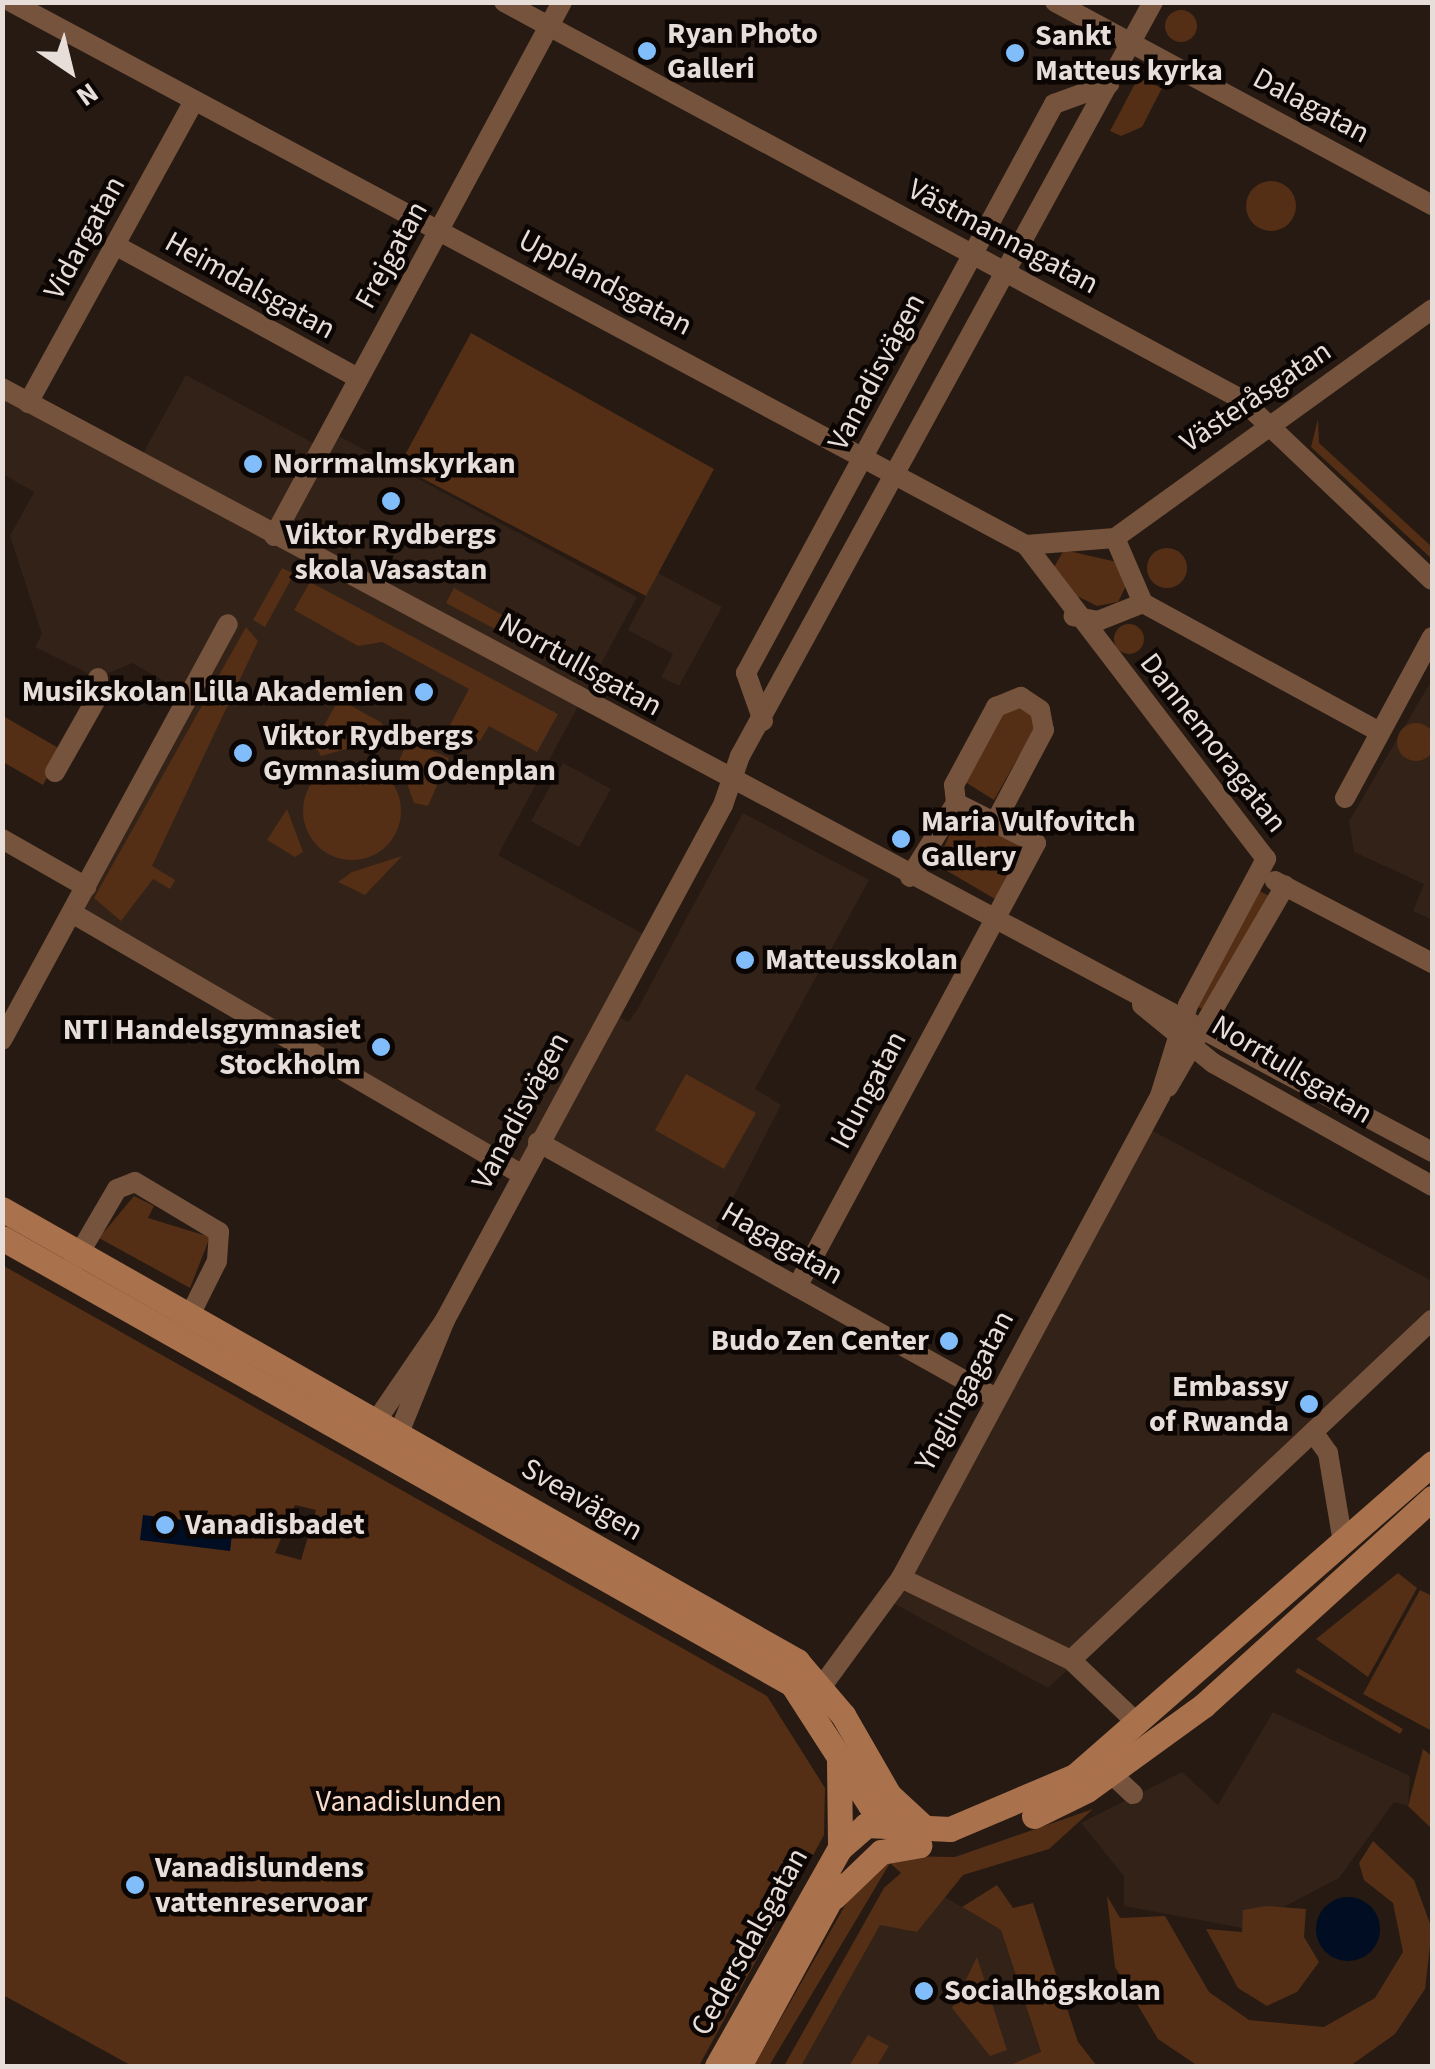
<!DOCTYPE html>
<html>
<head>
<meta charset="utf-8">
<style>
	body { margin:0 }
	#map { position:relative; width:1435px; height:2069px; overflow:hidden; background:#261a12; font-family:"Source Sans 3",sans-serif }
	div>[style] { position:absolute }
	[style*='--x'] { left:calc(var(--x)*1px); top:calc(var(--y)*1px); width:calc(var(--w)*1px); rotate:calc(var(--a)*1deg) }
	.built>* { inset:0; background:#332217 }
	.green>* { inset:0; background:#542f16 }
	.round { border-radius:50% }
	.water>* { inset:0; background:#000d23 }
	.street>* { height:20px; margin:-10px; padding:0 10px; transform-origin:10px; border-radius:10px; background:#76533d }
	.secondary>* { height:25px; margin:-12.5px; padding:0 12.5px; transform-origin:12.5px; border-radius:12.5px; background:#aa714d }
	.dots>* { width:28px; height:28px; translate:-50% -50%; box-sizing:border-box; border:5px solid #0b0604; border-radius:50% }
	span { translate:-50% -50%; white-space:nowrap; text-align:center; line-height:1.15; -webkit-text-stroke:9px #0b0604; paint-order:stroke }
	.poi-label { font-size:30px; color:#e7ded9; font-weight:700 }
	.left { translate:0 -50%; text-align:left }
	.right { translate:-100% -50%; text-align:right }
	.street-label { font-size:30px; color:#e7ded9 }
	.park-label { font-size:30px; color:#f8dbca }
	.frame { position:absolute; inset:0; border:5px solid #e7ded9; pointer-events:none }
	.north { position:absolute; left:20px; top:20px; width:100px; height:100px; -webkit-text-stroke:8px #0b0604; paint-order:stroke; rotate:145deg; font-size:28px; font-weight:700; line-height:40px; text-align:center; color:#e7ded9 }
	.north::after { content:''; display:block; margin:auto; width:35px; height:45px; background:#e7ded9; clip-path:polygon(50% 0,100% 100%,50% 72%,0 100%) }
</style>
</head>
<body>
<div id="map">
	<div class="built">
		<div style="clip-path:polygon(186px 375px,315px 444px,324px 428px,637px 597px,498px 855px,647px 936px,607px 1010px,628px 1022px,637px 1010px,743px 813px,869px 880px,755px 1089px,781px 1105px,713px 1237px,538px 1141px,521px 1171px,63px 915px,187px 694px,132px 663px,97px 678px,35px 647px,42px 634px,10px 536px,34px 492px,3px 474px,2px 385px,140px 459px)"></div>
		<div style="clip-path:polygon(658px 573px,722px 607px,679px 686px,661px 677px,673px 654px,628px 630px)"></div>
		<div style="clip-path:polygon(1432px 680px,1432px 920px,1413px 911px,1424px 884px,1354px 852px,1349px 821px)"></div>
		<div style="clip-path:polygon(563px 763px,611px 789px,579px 847px,531px 821px)"></div>
		<div style="clip-path:polygon(1142px 1125px,1432px 1281px,1432px 1333px,1048px 1688px,888px 1600px)"></div>
		<div style="clip-path:polygon(1273px 1712px,1410px 1776px,1408px 1806px,1394px 1802px,1339px 1878px,1243px 1928px,1124px 1906px,1124px 1876px,1081px 1823px,1182px 1772px,1218px 1805px)"></div>
		<div style="clip-path:polygon(902px 1872px,1001px 1930px,1041px 2053px,1008px 2066px,784px 2066px,884px 1888px)"></div>
	</div>
	<div class="green">
		<div class="round" style="left:1165px;top:10px;width:32px;height:32px"></div>
		<div style="clip-path:polygon(1138px 78px,1162px 88px,1142px 127px,1121px 136px,1110px 131px)"></div>
		<div class="round" style="left:1246px;top:181px;width:50px;height:50px"></div>
		<div style="clip-path:polygon(471px 333px,714px 469px,646px 596px,399px 466px)"></div>
		<div style="clip-path:polygon(1318px 419px,1319px 443px,1432px 547px,1432px 559px,1311px 447px)"></div>
		<div class="round" style="left:1147px;top:548px;width:40px;height:40px"></div>
		<div style="clip-path:polygon(1064px 550px,1117px 562px,1128px 582px,1118px 602px,1097px 606px,1071px 593px,1054px 567px)"></div>
		<div style="clip-path:polygon(282px 568px,294px 574px,265px 627px,253px 620px)"></div>
		<div style="clip-path:polygon(310px 582px,558px 714px,537px 752px,489px 726px,480px 741px,450px 725px,469px 689px,382px 642px,358px 646px,294px 610px)"></div>
		<div style="clip-path:polygon(454px 588px,594px 666px,587px 678px,446px 603px)"></div>
		<div class="round" style="left:1114px;top:624px;width:30px;height:30px"></div>
		<div style="clip-path:polygon(246px 627px,258px 641px,152px 866px,175px 880px,170px 889px,153px 879px,121px 921px,94px 898px)"></div>
		<div style="clip-path:polygon(346px 703px,382px 723px,386px 738px,321px 756px,314px 743px,335px 706px)"></div>
		<div style="clip-path:polygon(1020px 703px,1038px 722px,994px 800px,962px 780px,995px 716px)"></div>
		<div style="clip-path:polygon(3px 716px,62px 750px,43px 785px,3px 762px)"></div>
		<div class="round" style="left:1397px;top:723px;width:38px;height:38px"></div>
		<div style="clip-path:polygon(408px 740px,449px 758px,428px 806px,414px 803px,399px 761px)"></div>
		<div class="round" style="left:303px;top:762px;width:98px;height:98px"></div>
		<div style="clip-path:polygon(287px 809px,303px 852px,295px 857px,267px 840px)"></div>
		<div style="clip-path:polygon(959px 811px,1027px 849px,995px 899px,937px 865px)"></div>
		<div style="clip-path:polygon(402px 856px,365px 895px,338px 882px,352px 872px)"></div>
		<div style="clip-path:polygon(1256px 889px,1275px 899px,1212px 1014px,1192px 1004px)"></div>
		<div style="clip-path:polygon(686px 1074px,756px 1113px,724px 1169px,655px 1130px)"></div>
		<div style="clip-path:polygon(134px 1196px,154px 1206px,148px 1218px,210px 1237px,190px 1288px,99px 1238px)"></div>
		<div style="clip-path:polygon(evenodd,2px 1265px,767px 1696px,825px 1788px,824px 1835px,699px 2066px,132px 2066px,3px 1995px,2px 1265px,295px 1505px,316px 1510px,301px 1560px,275px 1553px,295px 1505px)"></div>
		<div style="clip-path:polygon(1398px 1573px,1417px 1588px,1368px 1677px,1316px 1639px)"></div>
		<div style="clip-path:polygon(1420px 1590px,1432px 1596px,1432px 1731px,1363px 1694px)"></div>
		<div style="clip-path:polygon(1298px 1668px,1403px 1729px,1400px 1734px,1295px 1672px)"></div>
		<div style="clip-path:polygon(1423px 1749px,1432px 1756px,1432px 1829px,1408px 1806px)"></div>
		<div style="clip-path:polygon(1093px 1809px,1049px 1849px,963px 1875px,917px 1932px,880px 1925px,801px 2066px,784px 2066px,884px 1888px,901px 1873px,890px 1863px,769px 2066px,754px 2066px,851px 1895px,890px 1856px,955px 1857px)"></div>
		<div style="clip-path:polygon(1373px 1841px,1414px 1880px,1432px 1929px,1425px 1989px,1395px 2034px,1350px 2066px,1198px 2066px,1158px 2039px,1115px 1967px,1107px 1896px,1120px 1918px,1165px 1916px,1209px 1992px,1249px 2020px,1324px 2027px,1375px 1998px,1403px 1952px,1393px 1903px,1364px 1880px,1359px 1863px)"></div>
		<div style="clip-path:polygon(997px 1885px,1013px 1908px,1033px 1903px,1078px 2042px,1097px 2066px,1008px 2066px,1041px 2052px,1001px 1930px,962px 1907px)"></div>
		<div style="clip-path:polygon(1266px 1906px,1306px 1909px,1304px 1937px,1319px 1962px,1297px 1992px,1267px 2006px,1238px 1988px,1206px 1929px,1242px 1932px,1243px 1910px)"></div>
		<div style="clip-path:polygon(977px 1957px,1007px 2050px,990px 2056px,952px 2008px)"></div>
		<div style="clip-path:polygon(868px 2035px,889px 2046px,877px 2066px,849px 2066px)"></div>
	</div>
	<div class="water">
		<div style="clip-path:polygon(143px 1515px,233px 1526px,230px 1551px,140px 1540px)"></div>
		<div class="round" style="left:1316px;top:1897px;width:64px;height:64px"></div>
	</div>
	<div class="street">
		<div style="--x:11;--y:2;--w:1151;--a:28.15"></div>
		<div style="--x:1026;--y:545;--w:89;--a:-4.5"></div>
		<div style="--x:1115;--y:538;--w:71;--a:66.7"></div>
		<div style="--x:1143;--y:603;--w:48;--a:158.2"></div>
		<div style="--x:1098;--y:621;--w:25;--a:-169"></div>
		<div style="--x:504;--y:2;--w:837;--a:28.31"></div>
		<div style="--x:1241;--y:399;--w:263;--a:43.5"></div>
		<div style="--x:1055;--y:2;--w:428;--a:28.3"></div>
		<div style="--x:115;--y:245;--w:277;--a:28.7"></div>
		<div style="--x:2;--y:388;--w:1621;--a:28.11"></div>
		<div style="--x:28;--y:403;--w:345;--a:-61.2"></div>
		<div style="--x:274;--y:536;--w:607;--a:-61.66"></div>
		<div style="--x:1115;--y:538;--w:391;--a:-35.8"></div>
		<div style="--x:1143;--y:603;--w:270;--a:28.6"></div>
		<div style="--x:763;--y:721;--w:51;--a:-109.5"></div>
		<div style="--x:746;--y:673;--w:647;--a:-61.57"></div>
		<div style="--x:1054;--y:104;--w:59;--a:-20"></div>
		<div style="--x:55;--y:772;--w:87;--a:-60.5"></div>
		<div style="--x:98;--y:696;--w:18;--a:-90"></div>
		<div style="--x:1345;--y:798;--w:183;--a:-61.6"></div>
		<div style="--x:956;--y:803;--w:18;--a:-96"></div>
		<div style="--x:954;--y:785;--w:89;--a:-61.7"></div>
		<div style="--x:996;--y:707;--w:27;--a:-22"></div>
		<div style="--x:1021;--y:697;--w:23;--a:34"></div>
		<div style="--x:1040;--y:710;--w:20;--a:79"></div>
		<div style="--x:1044;--y:730;--w:98;--a:117.9"></div>
		<div style="--x:2;--y:839;--w:97;--a:29.7"></div>
		<div style="--x:1275;--y:881;--w:177;--a:27.6"></div>
		<div style="--x:72;--y:913;--w:519;--a:30.17"></div>
		<div style="--x:1142;--y:1005;--w:92;--a:39.2"></div>
		<div style="--x:1213;--y:1063;--w:251;--a:29.3"></div>
		<div style="--x:2;--y:1040;--w:473;--a:-61.5"></div>
		<div style="--x:1168;--y:1087;--w:233;--a:-59.8"></div>
		<div style="--x:538;--y:1142;--w:525;--a:29.2"></div>
		<div style="--x:72;--y:1266;--w:89;--a:-59.7"></div>
		<div style="--x:117;--y:1189;--w:19;--a:-21"></div>
		<div style="--x:135;--y:1182;--w:98;--a:30.8"></div>
		<div style="--x:219;--y:1232;--w:29;--a:94"></div>
		<div style="--x:217;--y:1261;--w:74;--a:116.6"></div>
		<div style="--x:797;--y:1287;--w:504;--a:-61.71"></div>
		<div style="--x:1036;--y:843;--w:89;--a:-153.4"></div>
		<div style="--x:956;--y:803;--w:87;--a:121.9"></div>
		<div style="--x:368;--y:1433;--w:137;--a:-55.7"></div>
		<div style="--x:1315;--y:1435;--w:22;--a:54"></div>
		<div style="--x:1328;--y:1453;--w:85;--a:80.5"></div>
		<div style="--x:394;--y:1445;--w:135;--a:-67.8"></div>
		<div style="--x:445;--y:1320;--w:585;--a:-61.64"></div>
		<div style="--x:723;--y:805;--w:52;--a:-70.9"></div>
		<div style="--x:740;--y:756;--w:860;--a:-61.29"></div>
		<div style="--x:901;--y:1578;--w:189;--a:25.8"></div>
		<div style="--x:1071;--y:1660;--w:88;--a:43.6"></div>
		<div style="--x:1071;--y:1660;--w:496;--a:-43.3"></div>
		<div style="--x:814;--y:1697;--w:147;--a:-53.8"></div>
		<div style="--x:901;--y:1578;--w:547;--a:-61.75"></div>
		<div style="--x:1160;--y:1096;--w:95;--a:-72.9"></div>
		<div style="--x:1188;--y:1005;--w:166;--a:-61.9"></div>
		<div style="--x:1266;--y:859;--w:395;--a:-127.4"></div>
		<div style="--x:1101;--y:1764;--w:44;--a:43.2"></div>
	</div>
	<div class="secondary">
		<div style="--x:2;--y:1209;--w:915;--a:29.62"></div>
		<div style="--x:797;--y:1661;--w:71;--a:49.6"></div>
		<div style="--x:843;--y:1715;--w:92;--a:60.1"></div>
		<div style="--x:889;--y:1795;--w:50;--a:42.6"></div>
		<div style="--x:2;--y:1238;--w:907;--a:29.45"></div>
		<div style="--x:792;--y:1684;--w:144;--a:57.2"></div>
		<div style="--x:870;--y:1805;--w:57;--a:45"></div>
		<div style="--x:839;--y:1762;--w:86;--a:89.3"></div>
		<div style="--x:1034;--y:1816;--w:59;--a:-26.1"></div>
		<div style="--x:1087;--y:1790;--w:145;--a:-36"></div>
		<div style="--x:1204;--y:1705;--w:308;--a:-42.2"></div>
		<div style="--x:834;--y:1897;--w:65;--a:-43.8"></div>
		<div style="--x:881;--y:1852;--w:39;--a:-10"></div>
		<div style="--x:717;--y:2066;--w:250;--a:-60.6"></div>
		<div style="--x:840;--y:1848;--w:35;--a:-41"></div>
		<div style="--x:866;--y:1825;--w:84;--a:2.7"></div>
		<div style="--x:950;--y:1829;--w:136;--a:-23"></div>
		<div style="--x:1075;--y:1776;--w:475;--a:-41.2"></div>
		<div style="--x:739;--y:2066;--w:206;--a:-61.3"></div>
	</div>
	<div class="dots">
		<div style="left:647px;top:51px;background:#81bdfa"></div>
		<div style="left:1015px;top:53px;background:#81bdfa"></div>
		<div style="left:253px;top:464px;background:#81bdfa"></div>
		<div style="left:391px;top:501px;background:#81bdfa"></div>
		<div style="left:424px;top:692px;background:#81bdfa"></div>
		<div style="left:243px;top:753px;background:#81bdfa"></div>
		<div style="left:901px;top:839px;background:#81bdfa"></div>
		<div style="left:745px;top:960px;background:#81bdfa"></div>
		<div style="left:381px;top:1047px;background:#81bdfa"></div>
		<div style="left:949px;top:1341px;background:#81bdfa"></div>
		<div style="left:1309px;top:1404px;background:#81bdfa"></div>
		<div style="left:165px;top:1525px;background:#81bdfa"></div>
		<div style="left:135px;top:1885px;background:#81bdfa"></div>
		<div style="left:924px;top:1991px;background:#81bdfa"></div>
	</div>
	<div class="poi-label">
		<span class="left" style="left:667px;top:51px">Ryan Photo<br>Galleri</span>
		<span class="left" style="left:1035px;top:53px">Sankt<br>Matteus kyrka</span>
		<span class="left" style="left:273px;top:464px">Norrmalmskyrkan</span>
		<span style="left:391px;top:552px">Viktor Rydbergs<br>skola Vasastan</span>
		<span class="right" style="left:404px;top:692px">Musikskolan Lilla Akademien</span>
		<span class="left" style="left:263px;top:753px">Viktor Rydbergs<br>Gymnasium Odenplan</span>
		<span class="left" style="left:921px;top:839px">Maria Vulfovitch<br>Gallery</span>
		<span class="left" style="left:765px;top:960px">Matteusskolan</span>
		<span class="right" style="left:361px;top:1047px">NTI Handelsgymnasiet<br>Stockholm</span>
		<span class="right" style="left:929px;top:1341px">Budo Zen Center</span>
		<span class="right" style="left:1289px;top:1404px">Embassy<br>of Rwanda</span>
		<span class="left" style="left:185px;top:1525px">Vanadisbadet</span>
		<span class="left" style="left:155px;top:1885px">Vanadislundens<br>vattenreservoar</span>
		<span class="left" style="left:944px;top:1991px">Socialhögskolan</span>
	</div>
	<div class="street-label">
		<span style="left:1311px;top:106px;rotate:28deg">Dalagatan</span>
		<span style="left:1003px;top:237px;rotate:28deg">Västmannagatan</span>
		<span style="left:85px;top:238px;rotate:-61deg">Vidargatan</span>
		<span style="left:392px;top:255px;rotate:-61deg">Frejgatan</span>
		<span style="left:605px;top:283px;rotate:28deg">Upplandsgatan</span>
		<span style="left:250px;top:286px;rotate:29deg">Heimdalsgatan</span>
		<span style="left:877px;top:372px;rotate:-62deg">Vanadisvägen</span>
		<span style="left:1256px;top:397px;rotate:-34deg">Västeråsgatan</span>
		<span style="left:580px;top:665px;rotate:29deg">Norrtullsgatan</span>
		<span style="left:1213px;top:743px;rotate:52deg">Dannemoragatan</span>
		<span style="left:1292px;top:1070px;rotate:31deg">Norrtullsgatan</span>
		<span style="left:869px;top:1090px;rotate:-62deg">Idungatan</span>
		<span style="left:521px;top:1111px;rotate:-62deg">Vanadisvägen</span>
		<span style="left:782px;top:1244px;rotate:30deg">Hagagatan</span>
		<span style="left:965px;top:1391px;rotate:-62deg">Ynglingagatan</span>
		<span style="left:582px;top:1500px;rotate:30deg">Sveavägen</span>
		<span style="left:750px;top:1942px;rotate:-61deg">Cedersdalsgatan</span>
	</div>
	<div class="park-label">
		<span style="left:409px;top:1802px">Vanadislunden</span>
	</div>
	<div class="frame"></div>
	<div class="north">N</div>
</div>
</body>
</html>
